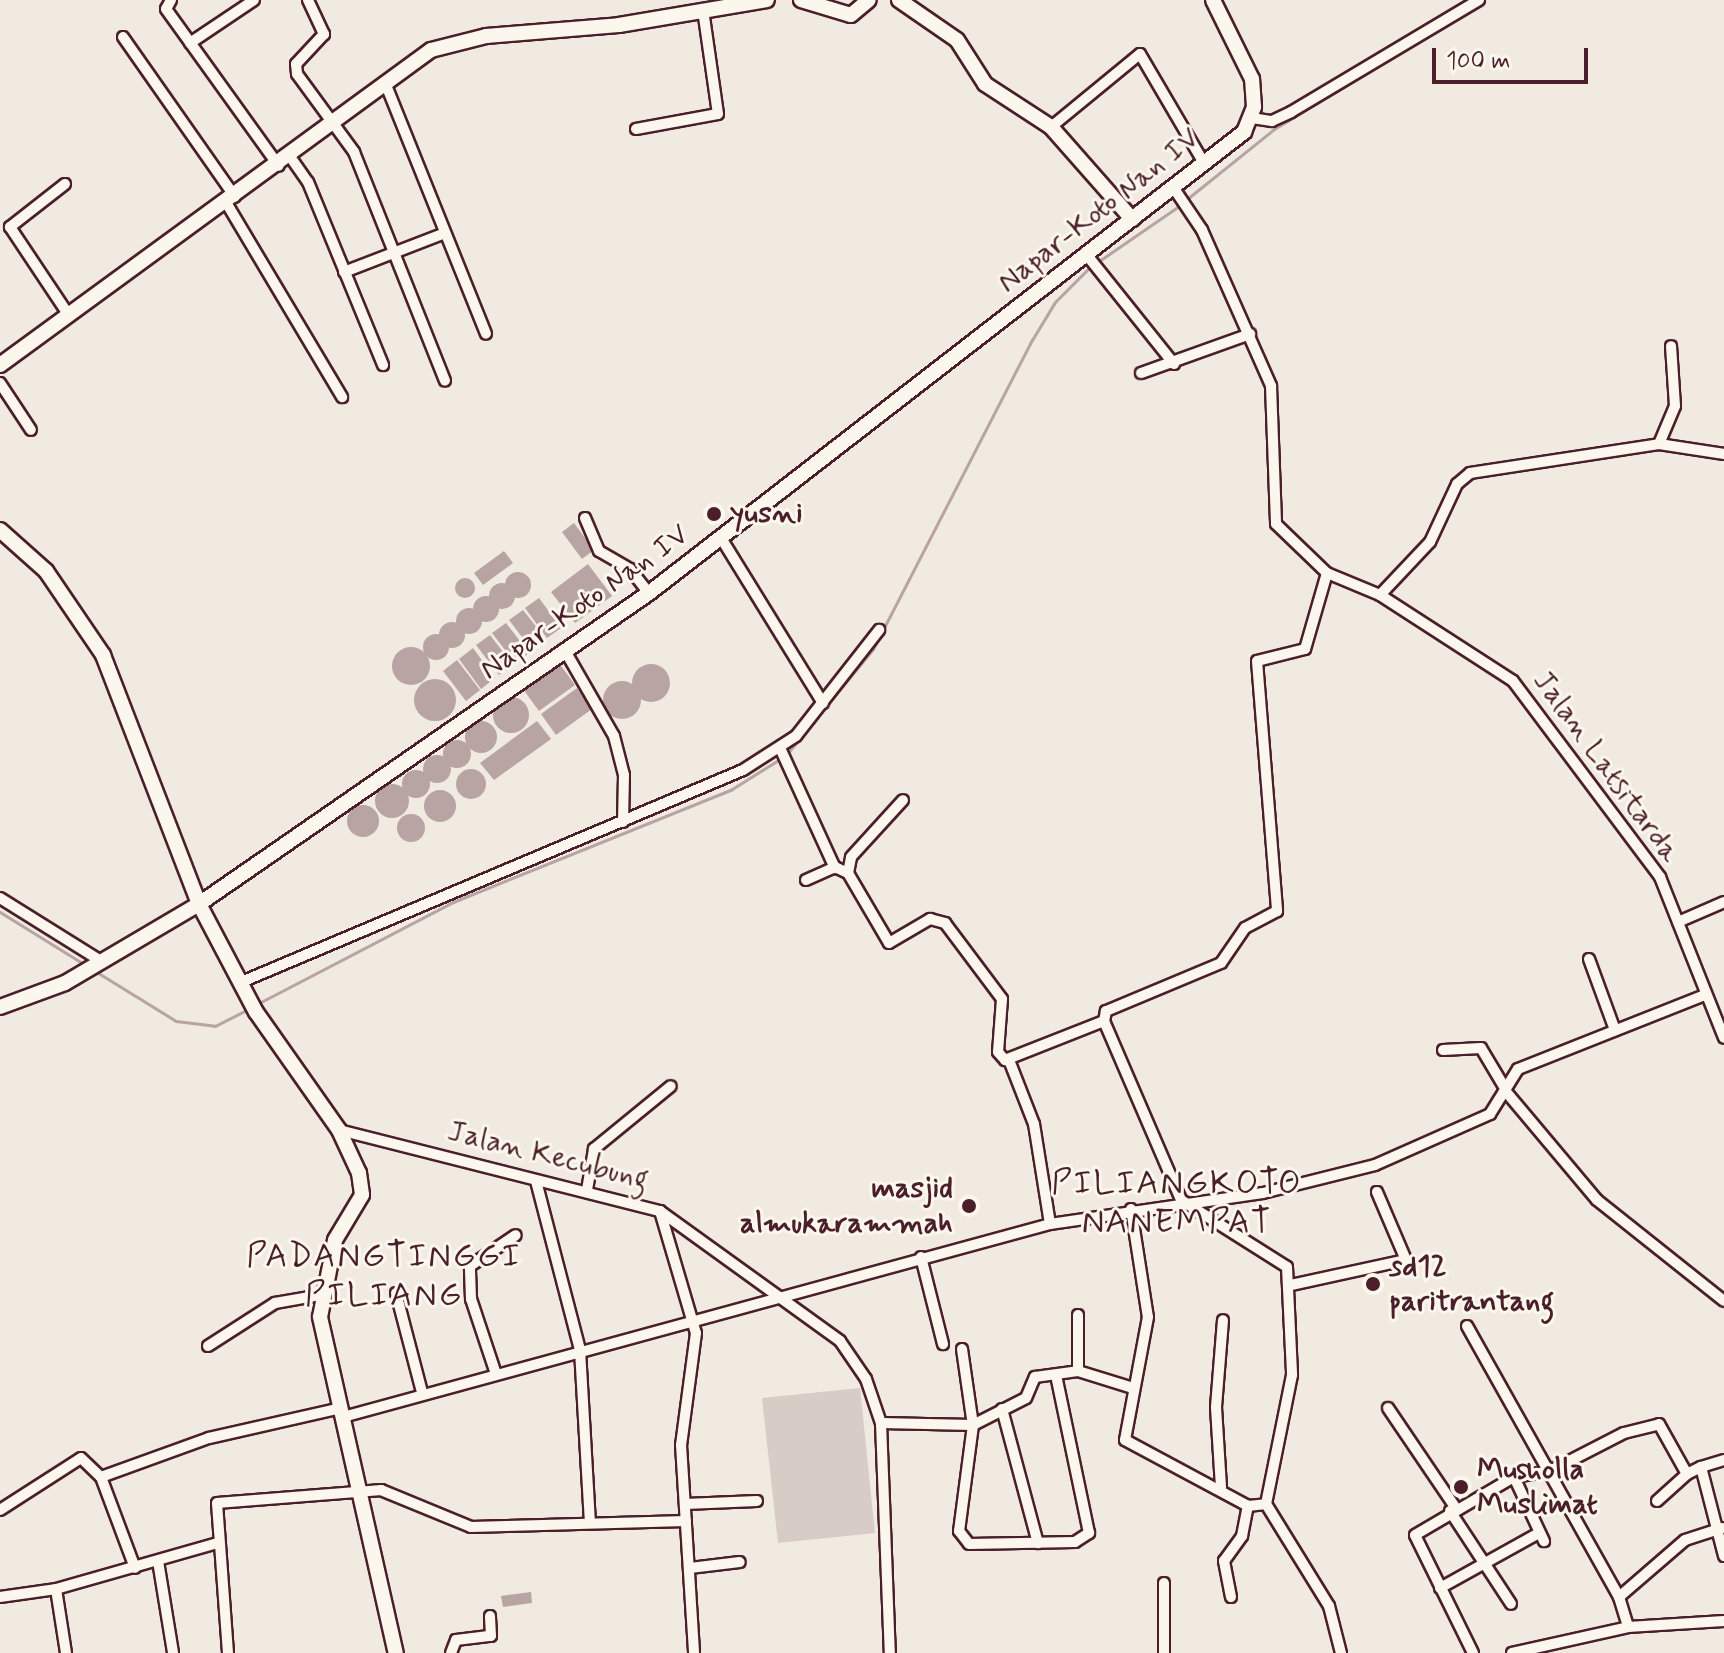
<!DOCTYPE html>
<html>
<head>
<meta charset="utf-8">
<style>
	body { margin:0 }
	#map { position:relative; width:1724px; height:1653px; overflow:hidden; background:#f0eae0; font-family:Mynerve,sans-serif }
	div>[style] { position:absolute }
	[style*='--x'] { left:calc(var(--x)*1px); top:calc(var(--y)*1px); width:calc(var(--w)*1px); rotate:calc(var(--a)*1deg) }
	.green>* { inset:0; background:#d8ccc6 }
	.water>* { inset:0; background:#b8a4a2 }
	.round { border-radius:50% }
	.stream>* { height:3px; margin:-1.5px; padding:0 1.5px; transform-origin:1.5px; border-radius:1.5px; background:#b8a4a2 }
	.roads { filter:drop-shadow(2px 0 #4a1f2b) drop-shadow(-2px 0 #4a1f2b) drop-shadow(0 2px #4a1f2b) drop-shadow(0 -2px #4a1f2b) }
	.street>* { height:10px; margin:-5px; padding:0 5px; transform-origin:5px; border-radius:5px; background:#fbf7ec }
	.secondary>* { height:14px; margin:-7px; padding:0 7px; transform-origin:7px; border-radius:7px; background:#fbf7ec }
	.dots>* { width:22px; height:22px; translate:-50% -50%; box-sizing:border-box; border:4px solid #fbf7ec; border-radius:50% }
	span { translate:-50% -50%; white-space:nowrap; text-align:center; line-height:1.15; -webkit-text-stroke:6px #fbf7ec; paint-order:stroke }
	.street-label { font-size:30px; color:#4a1f2b }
	.poi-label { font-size:30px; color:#4a1f2b; font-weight:700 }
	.left { translate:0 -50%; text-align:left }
	.right { translate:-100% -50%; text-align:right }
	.quarter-label { font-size:34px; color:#4a1f2b; letter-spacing:2px }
	.scale { position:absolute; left:1432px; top:48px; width:156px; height:36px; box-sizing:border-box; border:4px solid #4a1f2b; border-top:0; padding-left:10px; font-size:24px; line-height:28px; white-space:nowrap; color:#4a1f2b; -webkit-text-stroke:6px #fbf7ec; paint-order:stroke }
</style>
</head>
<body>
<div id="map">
	<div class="green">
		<div style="clip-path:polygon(860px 1388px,875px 1533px,778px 1543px,762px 1398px)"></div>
	</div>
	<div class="water">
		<div style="clip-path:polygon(574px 523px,594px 550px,582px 559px,562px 532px)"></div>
		<div style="clip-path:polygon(504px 551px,513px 563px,483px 585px,474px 573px)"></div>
		<div style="clip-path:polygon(588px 564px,612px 596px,575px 623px,551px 592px)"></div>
		<div class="round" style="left:505px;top:572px;width:26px;height:26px"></div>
		<div class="round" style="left:455px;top:578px;width:20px;height:20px"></div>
		<div class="round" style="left:489px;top:583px;width:26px;height:26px"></div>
		<div class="round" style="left:473px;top:596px;width:26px;height:26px"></div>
		<div style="clip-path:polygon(539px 598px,561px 628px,547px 638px,525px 608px)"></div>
		<div class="round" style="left:456px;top:608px;width:26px;height:26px"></div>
		<div style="clip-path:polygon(523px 610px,546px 639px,532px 650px,509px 620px)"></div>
		<div class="round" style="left:439px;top:622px;width:26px;height:26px"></div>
		<div style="clip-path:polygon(506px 623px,529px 653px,515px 663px,492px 633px)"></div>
		<div class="round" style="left:423px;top:634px;width:26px;height:26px"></div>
		<div style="clip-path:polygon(490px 635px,513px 665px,499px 675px,476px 645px)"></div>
		<div class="round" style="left:392px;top:647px;width:38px;height:38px"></div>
		<div style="clip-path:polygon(473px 648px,495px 678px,481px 689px,459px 659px)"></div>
		<div style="clip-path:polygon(457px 660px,480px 690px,466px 701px,443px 671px)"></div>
		<div style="clip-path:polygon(559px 663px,575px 685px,539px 711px,523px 689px)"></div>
		<div class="round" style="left:632px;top:664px;width:38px;height:38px"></div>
		<div class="round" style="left:414px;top:679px;width:42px;height:42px"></div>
		<div class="round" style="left:603px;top:681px;width:38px;height:38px"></div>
		<div style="clip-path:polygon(577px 688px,592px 709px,556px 735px,541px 714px)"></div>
		<div class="round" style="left:493px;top:697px;width:36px;height:36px"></div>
		<div class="round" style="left:465px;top:721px;width:32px;height:32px"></div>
		<div style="clip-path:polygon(537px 721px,551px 739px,494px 780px,480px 763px)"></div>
		<div class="round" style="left:443px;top:740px;width:28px;height:28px"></div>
		<div class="round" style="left:423px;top:755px;width:28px;height:28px"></div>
		<div class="round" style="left:456px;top:769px;width:30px;height:30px"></div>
		<div class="round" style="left:402px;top:770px;width:28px;height:28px"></div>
		<div class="round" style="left:375px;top:784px;width:34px;height:34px"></div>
		<div class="round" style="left:424px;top:790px;width:32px;height:32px"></div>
		<div class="round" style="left:347px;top:805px;width:32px;height:32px"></div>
		<div class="round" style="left:397px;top:814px;width:28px;height:28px"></div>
		<div style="clip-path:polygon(531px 1592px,532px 1603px,503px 1607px,501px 1596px)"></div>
	</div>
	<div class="stream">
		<div style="--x:1187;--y:199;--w:112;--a:-38.8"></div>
		<div style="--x:1274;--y:129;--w:112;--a:-31.1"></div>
		<div style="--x:1099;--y:261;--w:97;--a:-34.5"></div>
		<div style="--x:786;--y:755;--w:137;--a:-50.6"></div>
		<div style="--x:873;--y:649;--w:348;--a:-62.8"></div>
		<div style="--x:1032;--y:340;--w:44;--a:-58.8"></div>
		<div style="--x:1055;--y:302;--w:48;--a:-45"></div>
		<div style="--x:0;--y:912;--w:100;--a:31.9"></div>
		<div style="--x:95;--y:971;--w:95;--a:31.7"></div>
		<div style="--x:176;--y:1021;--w:39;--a:7"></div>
		<div style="--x:215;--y:1026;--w:38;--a:-27"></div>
		<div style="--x:259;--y:1003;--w:219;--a:-27.5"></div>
		<div style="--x:453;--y:902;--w:301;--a:-22"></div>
		<div style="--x:732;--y:789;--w:57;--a:-32"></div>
	</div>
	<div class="roads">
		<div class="street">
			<div style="--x:171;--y:0;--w:10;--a:119"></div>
			<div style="--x:166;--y:9;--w:193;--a:54.3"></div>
			<div style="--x:308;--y:0;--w:38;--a:65"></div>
			<div style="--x:324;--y:34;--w:41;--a:133"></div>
			<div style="--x:296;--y:64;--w:10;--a:84"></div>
			<div style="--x:297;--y:74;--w:97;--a:53.8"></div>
			<div style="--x:354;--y:152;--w:246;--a:68.3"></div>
			<div style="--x:123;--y:37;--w:195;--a:55"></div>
			<div style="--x:190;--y:43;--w:77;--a:-33.9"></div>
			<div style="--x:386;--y:85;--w:268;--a:68.1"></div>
			<div style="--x:1252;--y:118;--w:20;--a:9"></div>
			<div style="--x:1272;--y:121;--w:21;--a:-25"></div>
			<div style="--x:1291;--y:112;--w:219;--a:-30.8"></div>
			<div style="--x:1051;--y:127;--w:115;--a:-39.4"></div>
			<div style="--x:1140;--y:54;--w:126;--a:59.6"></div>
			<div style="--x:636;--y:129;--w:83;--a:-10.4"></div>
			<div style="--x:718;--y:114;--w:105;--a:-98.2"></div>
			<div style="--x:291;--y:158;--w:29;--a:55"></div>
			<div style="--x:308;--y:182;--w:198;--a:67.7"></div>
			<div style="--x:65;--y:184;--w:70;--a:142"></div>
			<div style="--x:10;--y:227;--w:105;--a:56.3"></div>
			<div style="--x:1173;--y:187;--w:52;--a:56"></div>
			<div style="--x:1202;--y:230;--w:171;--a:66.1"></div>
			<div style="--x:1271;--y:386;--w:138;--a:87.9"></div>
			<div style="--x:1276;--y:524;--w:71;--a:43.9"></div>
			<div style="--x:1327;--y:573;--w:57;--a:22.5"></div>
			<div style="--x:1380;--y:595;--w:158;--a:32.9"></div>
			<div style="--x:1513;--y:681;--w:245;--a:53.1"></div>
			<div style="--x:1660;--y:877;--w:173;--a:68.3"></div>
			<div style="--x:227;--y:204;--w:225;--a:59.2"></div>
			<div style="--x:1086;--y:254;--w:141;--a:51.3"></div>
			<div style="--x:344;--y:272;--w:108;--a:-21.1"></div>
			<div style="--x:1141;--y:373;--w:116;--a:-19.7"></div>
			<div style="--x:0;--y:383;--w:56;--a:56.6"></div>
			<div style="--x:1659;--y:444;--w:41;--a:-67.2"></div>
			<div style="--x:1675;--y:406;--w:60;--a:-93.8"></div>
			<div style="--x:585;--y:518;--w:36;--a:67"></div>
			<div style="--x:599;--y:551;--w:36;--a:30"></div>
			<div style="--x:630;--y:569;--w:31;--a:52"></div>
			<div style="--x:721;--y:538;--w:194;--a:58.3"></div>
			<div style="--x:1327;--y:573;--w:79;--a:106.1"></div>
			<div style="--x:1305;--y:649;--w:49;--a:166"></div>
			<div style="--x:1257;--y:661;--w:251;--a:85.4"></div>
			<div style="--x:1277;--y:911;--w:36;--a:152"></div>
			<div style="--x:1245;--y:928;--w:42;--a:124.4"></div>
			<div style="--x:1221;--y:963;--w:125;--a:157.3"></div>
			<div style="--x:1106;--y:1011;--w:10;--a:101"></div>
			<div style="--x:1104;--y:1021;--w:195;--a:66.7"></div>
			<div style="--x:1181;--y:1200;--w:125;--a:32.3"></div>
			<div style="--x:1287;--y:1267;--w:108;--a:87.3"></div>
			<div style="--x:1292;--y:1375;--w:132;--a:101.4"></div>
			<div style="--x:1266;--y:1504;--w:120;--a:58.3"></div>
			<div style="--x:1329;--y:1606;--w:49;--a:75.7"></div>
			<div style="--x:1380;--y:595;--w:73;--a:-46.7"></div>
			<div style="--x:1430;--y:542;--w:64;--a:-65"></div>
			<div style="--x:1457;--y:484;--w:17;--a:-40"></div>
			<div style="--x:1470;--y:473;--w:191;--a:-8.7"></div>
			<div style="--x:1659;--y:444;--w:66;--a:8.7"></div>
			<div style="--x:564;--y:649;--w:100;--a:60.1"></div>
			<div style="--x:614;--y:736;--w:40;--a:75.6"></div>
			<div style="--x:624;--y:775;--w:47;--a:91.2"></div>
			<div style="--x:780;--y:748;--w:132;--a:65.4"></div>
			<div style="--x:848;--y:873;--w:81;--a:59.6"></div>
			<div style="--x:889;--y:943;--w:48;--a:-30.3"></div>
			<div style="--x:930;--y:919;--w:16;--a:15"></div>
			<div style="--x:945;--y:923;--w:95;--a:53.1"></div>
			<div style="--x:1002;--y:999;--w:53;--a:94.3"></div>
			<div style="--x:998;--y:1052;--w:11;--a:49"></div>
			<div style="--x:1005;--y:1060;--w:106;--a:-21.5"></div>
			<div style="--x:806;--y:880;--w:32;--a:-24"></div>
			<div style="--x:835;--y:867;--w:14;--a:25"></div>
			<div style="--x:848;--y:873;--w:16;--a:-79"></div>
			<div style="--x:851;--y:857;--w:77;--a:-47.6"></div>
			<div style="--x:0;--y:898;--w:119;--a:32"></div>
			<div style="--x:1678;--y:922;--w:50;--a:-23.5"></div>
			<div style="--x:1589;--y:959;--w:76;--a:69.9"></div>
			<div style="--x:239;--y:983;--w:547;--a:-22.91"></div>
			<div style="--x:743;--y:770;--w:63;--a:-32.7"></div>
			<div style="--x:796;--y:736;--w:135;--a:-51.9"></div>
			<div style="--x:1443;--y:1050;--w:38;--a:-3"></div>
			<div style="--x:1481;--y:1048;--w:49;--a:59.2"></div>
			<div style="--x:1009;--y:1060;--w:69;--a:68.7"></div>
			<div style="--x:1034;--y:1124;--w:101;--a:80.9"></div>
			<div style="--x:1508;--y:1094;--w:138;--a:50"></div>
			<div style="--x:1597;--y:1200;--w:162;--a:38.5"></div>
			<div style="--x:339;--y:1130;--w:331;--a:14.2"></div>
			<div style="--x:660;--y:1211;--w:222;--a:35.8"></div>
			<div style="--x:840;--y:1341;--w:46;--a:55.6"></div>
			<div style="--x:866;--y:1379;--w:46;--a:71.2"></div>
			<div style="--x:881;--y:1423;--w:230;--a:87.8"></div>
			<div style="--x:536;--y:1181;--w:175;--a:75.4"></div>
			<div style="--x:580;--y:1350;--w:173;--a:86.7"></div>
			<div style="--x:587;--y:1190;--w:42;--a:-80.3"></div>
			<div style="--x:594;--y:1149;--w:99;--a:-39.3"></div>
			<div style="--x:1131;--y:1209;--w:109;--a:81.1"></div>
			<div style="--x:1148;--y:1317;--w:125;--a:100.6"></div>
			<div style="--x:1125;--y:1440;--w:140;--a:28.2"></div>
			<div style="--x:1248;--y:1506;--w:18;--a:-6"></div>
			<div style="--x:660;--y:1211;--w:127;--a:73.6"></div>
			<div style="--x:696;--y:1333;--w:113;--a:97.6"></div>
			<div style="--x:681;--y:1445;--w:208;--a:86.4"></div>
			<div style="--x:921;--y:1257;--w:90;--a:75.8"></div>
			<div style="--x:1291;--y:1285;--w:118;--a:-12.3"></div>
			<div style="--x:1406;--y:1260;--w:74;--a:-113.1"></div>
			<div style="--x:396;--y:1293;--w:102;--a:75.3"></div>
			<div style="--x:1078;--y:1315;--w:56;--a:90"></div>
			<div style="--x:1467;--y:1326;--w:311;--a:60.7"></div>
			<div style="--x:1619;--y:1597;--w:31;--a:73"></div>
			<div style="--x:208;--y:1346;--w:80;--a:-32.7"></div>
			<div style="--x:275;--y:1303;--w:47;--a:-9.9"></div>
			<div style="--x:962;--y:1349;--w:77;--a:81.8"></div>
			<div style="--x:973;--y:1425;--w:107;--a:97.5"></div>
			<div style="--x:959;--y:1531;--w:16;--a:52"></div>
			<div style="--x:969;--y:1544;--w:106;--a:-1.1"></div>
			<div style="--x:1075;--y:1542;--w:17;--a:-33"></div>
			<div style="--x:1089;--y:1533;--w:161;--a:-101.8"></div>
			<div style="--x:495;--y:1371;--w:76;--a:-108.4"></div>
			<div style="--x:471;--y:1299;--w:33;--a:-92"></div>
			<div style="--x:470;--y:1266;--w:55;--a:-34"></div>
			<div style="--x:1388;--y:1408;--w:120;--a:55.9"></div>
			<div style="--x:1002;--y:1409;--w:139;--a:75"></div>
			<div style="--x:343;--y:1417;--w:733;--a:-15.27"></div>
			<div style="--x:1050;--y:1224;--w:215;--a:-8.3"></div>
			<div style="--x:1263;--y:1193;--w:115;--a:-14"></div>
			<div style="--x:1375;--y:1165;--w:126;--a:-23.9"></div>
			<div style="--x:1490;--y:1114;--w:53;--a:-58.1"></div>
			<div style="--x:1518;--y:1069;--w:201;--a:-21.6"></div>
			<div style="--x:881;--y:1423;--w:92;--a:1.2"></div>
			<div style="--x:973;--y:1425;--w:59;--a:-27"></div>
			<div style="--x:1026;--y:1398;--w:23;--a:-67"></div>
			<div style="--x:1035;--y:1377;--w:43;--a:-7.9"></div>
			<div style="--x:1078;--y:1371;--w:58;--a:17.2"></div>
			<div style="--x:1701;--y:1467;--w:24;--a:-17"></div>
			<div style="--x:101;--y:1477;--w:115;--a:-19.9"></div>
			<div style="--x:209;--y:1438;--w:135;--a:-12.8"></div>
			<div style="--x:1514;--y:1477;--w:71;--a:64.9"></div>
			<div style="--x:1221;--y:1487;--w:80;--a:-93.6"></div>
			<div style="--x:1216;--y:1407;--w:87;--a:-85.4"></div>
			<div style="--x:1657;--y:1501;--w:40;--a:-42"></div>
			<div style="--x:685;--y:1504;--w:72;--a:-2.4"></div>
			<div style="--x:0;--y:1510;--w:96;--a:-32.7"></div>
			<div style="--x:81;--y:1458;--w:28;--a:44"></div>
			<div style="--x:101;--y:1477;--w:97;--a:69.5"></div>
			<div style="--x:1450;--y:1511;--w:111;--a:56.7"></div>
			<div style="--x:158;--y:1561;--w:93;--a:80.7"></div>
			<div style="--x:690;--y:1568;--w:50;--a:-6.8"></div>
			<div style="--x:1440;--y:1588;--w:113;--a:-29.1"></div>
			<div style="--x:56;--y:1589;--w:65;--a:81.1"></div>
			<div style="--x:0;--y:1597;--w:57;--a:-8.1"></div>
			<div style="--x:56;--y:1589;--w:168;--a:-15.9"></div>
			<div style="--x:1231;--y:1597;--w:37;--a:-101"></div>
			<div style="--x:1224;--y:1561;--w:31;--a:-54"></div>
			<div style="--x:1242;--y:1536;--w:31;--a:-79"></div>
			<div style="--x:1619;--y:1597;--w:87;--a:-40.8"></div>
			<div style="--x:1685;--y:1540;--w:39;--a:-18"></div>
			<div style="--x:228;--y:1653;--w:150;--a:-94.2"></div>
			<div style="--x:217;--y:1503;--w:165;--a:-4.5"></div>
			<div style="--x:381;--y:1490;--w:97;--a:22.3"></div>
			<div style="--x:471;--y:1527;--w:215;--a:-1.6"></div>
			<div style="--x:451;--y:1653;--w:14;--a:-69"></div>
			<div style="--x:456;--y:1640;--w:35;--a:-7"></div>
			<div style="--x:491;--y:1636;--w:20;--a:-93"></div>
			<div style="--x:1164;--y:1653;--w:70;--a:-90"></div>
			<div style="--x:1473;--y:1653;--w:131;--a:-116.2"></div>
			<div style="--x:1415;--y:1535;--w:115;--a:-30.4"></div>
			<div style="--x:1514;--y:1477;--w:36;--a:-9"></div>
			<div style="--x:1550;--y:1471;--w:83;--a:-27.2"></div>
			<div style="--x:1624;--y:1433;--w:36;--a:-14"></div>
			<div style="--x:1659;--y:1424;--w:57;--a:60.8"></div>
			<div style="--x:1687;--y:1474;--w:16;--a:-27"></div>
			<div style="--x:1701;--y:1467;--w:92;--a:75.5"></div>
			<div style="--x:1512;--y:1653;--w:119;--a:-12.6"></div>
			<div style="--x:1628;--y:1627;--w:96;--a:-3.6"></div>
		</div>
		<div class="secondary">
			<div style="--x:801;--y:0;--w:52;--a:16.7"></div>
			<div style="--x:851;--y:15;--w:23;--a:-40"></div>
			<div style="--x:899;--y:0;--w:70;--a:34.6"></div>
			<div style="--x:957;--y:40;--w:52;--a:57.5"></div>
			<div style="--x:985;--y:84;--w:79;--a:33.1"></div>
			<div style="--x:1051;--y:127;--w:123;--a:48.6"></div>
			<div style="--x:0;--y:365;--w:534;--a:-36.16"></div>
			<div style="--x:431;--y:50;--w:57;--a:-14.3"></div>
			<div style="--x:486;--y:36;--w:133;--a:-4.7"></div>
			<div style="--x:619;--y:25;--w:150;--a:-9.6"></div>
			<div style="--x:0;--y:530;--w:62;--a:41.7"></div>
			<div style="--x:46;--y:571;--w:102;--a:55.8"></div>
			<div style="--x:103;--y:655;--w:267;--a:68.9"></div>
			<div style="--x:199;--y:904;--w:122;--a:62.2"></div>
			<div style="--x:256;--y:1012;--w:144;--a:54.9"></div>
			<div style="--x:339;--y:1130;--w:47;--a:65.1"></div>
			<div style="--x:359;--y:1173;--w:22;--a:82"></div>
			<div style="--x:362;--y:1195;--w:52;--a:121"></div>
			<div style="--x:335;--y:1240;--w:78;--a:101"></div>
			<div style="--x:320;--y:1317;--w:344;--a:77.3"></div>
			<div style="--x:0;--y:1007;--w:69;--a:-20.3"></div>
			<div style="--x:65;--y:983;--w:156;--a:-30.5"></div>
			<div style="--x:199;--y:904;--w:547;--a:-34.65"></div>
			<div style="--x:649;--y:593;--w:753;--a:-37.77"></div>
			<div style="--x:1244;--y:132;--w:27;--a:-68"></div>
			<div style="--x:1254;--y:107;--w:28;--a:-94"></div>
			<div style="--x:1252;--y:79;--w:88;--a:-116.3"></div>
		</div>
	</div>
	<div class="dots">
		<div style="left:714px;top:514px;background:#4a1f2b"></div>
		<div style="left:969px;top:1206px;background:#4a1f2b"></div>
		<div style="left:1373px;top:1284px;background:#4a1f2b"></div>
		<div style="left:1461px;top:1487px;background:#4a1f2b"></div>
	</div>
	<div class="street-label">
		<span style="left:1099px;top:211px;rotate:-38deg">Napar-Koto Nan IV</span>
		<span style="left:585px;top:603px;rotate:-35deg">Napar-Koto Nan IV</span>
		<span style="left:1606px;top:767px;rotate:54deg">Jalan Latsitarda</span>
		<span style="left:548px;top:1156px;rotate:14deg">Jalan Kecubung</span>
	</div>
	<div class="poi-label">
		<span class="left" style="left:730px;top:514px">yusni</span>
		<span class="right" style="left:953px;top:1206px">masjid<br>almukarammah</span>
		<span class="left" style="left:1389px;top:1284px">sd12<br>paritrantang</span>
		<span class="left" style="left:1477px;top:1487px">Musholla<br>Muslimat</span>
	</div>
	<div class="quarter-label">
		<span style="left:1177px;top:1203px">PILIANGKOTO<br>NANEMPAT</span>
		<span style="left:384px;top:1276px">PADANGTINGGI<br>PILIANG</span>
	</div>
	<div class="scale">100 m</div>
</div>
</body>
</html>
